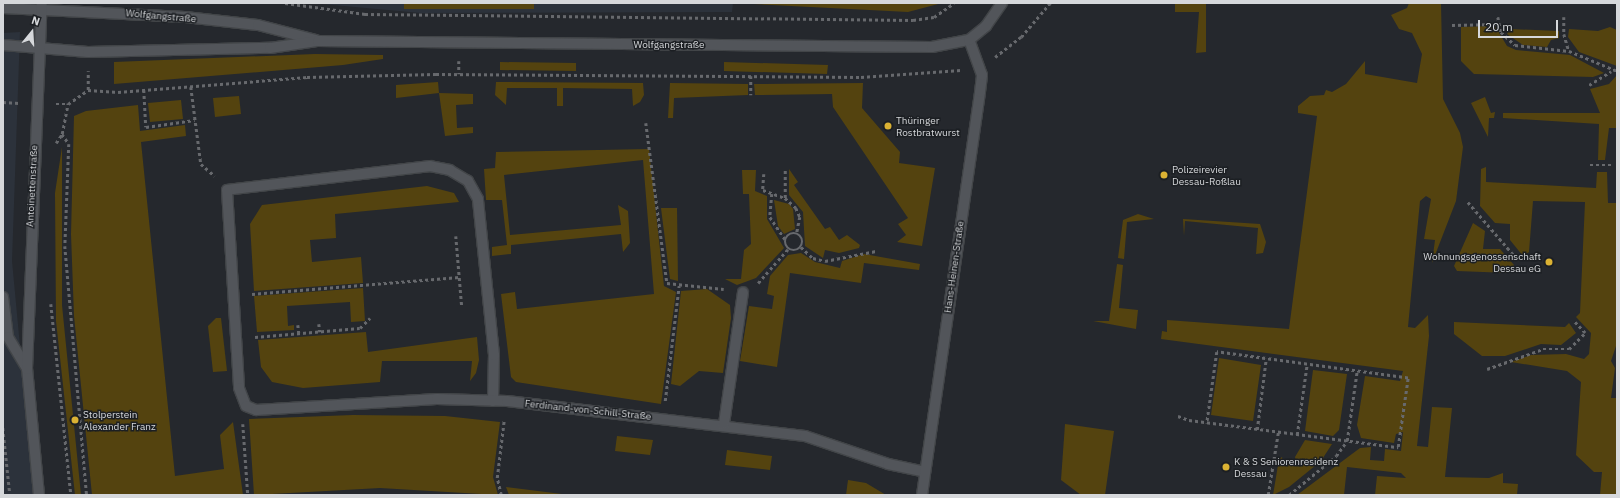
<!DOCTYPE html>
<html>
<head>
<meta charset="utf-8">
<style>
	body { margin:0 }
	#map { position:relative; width:1620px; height:498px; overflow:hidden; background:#25282d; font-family:"IBM Plex Sans",sans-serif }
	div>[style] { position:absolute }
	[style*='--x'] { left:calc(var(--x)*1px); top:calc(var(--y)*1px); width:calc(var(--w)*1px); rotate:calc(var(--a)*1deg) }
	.built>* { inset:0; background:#2c323b }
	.green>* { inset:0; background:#54430f }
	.path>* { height:2.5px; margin-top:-1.25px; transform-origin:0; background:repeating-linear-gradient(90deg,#67696d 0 3px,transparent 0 6px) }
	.path>.ring { margin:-1.25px; padding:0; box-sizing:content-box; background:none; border:2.5px solid #67696d; border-radius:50% }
	.roads { filter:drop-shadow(1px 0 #424548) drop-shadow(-1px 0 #424548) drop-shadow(0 1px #424548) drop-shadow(0 -1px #424548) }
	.service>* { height:10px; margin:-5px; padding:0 5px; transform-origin:5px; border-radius:5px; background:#52555a }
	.minor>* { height:10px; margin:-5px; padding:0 5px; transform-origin:5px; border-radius:5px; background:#52555a }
	.secondary>* { height:10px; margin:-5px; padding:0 5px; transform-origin:5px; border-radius:5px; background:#52555a }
	.dots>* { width:11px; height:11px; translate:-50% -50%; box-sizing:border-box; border:2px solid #1c1f23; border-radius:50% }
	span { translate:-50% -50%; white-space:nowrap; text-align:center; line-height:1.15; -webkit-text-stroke:3px #1c1f23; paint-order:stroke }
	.street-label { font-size:10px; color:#d6d8db }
	.poi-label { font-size:10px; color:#d6d8db }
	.left { translate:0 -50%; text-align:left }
	.right { translate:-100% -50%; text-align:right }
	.frame { position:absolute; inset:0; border:4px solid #d6d8db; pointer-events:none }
	.north { position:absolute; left:12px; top:12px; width:40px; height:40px; -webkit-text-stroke:3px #1c1f23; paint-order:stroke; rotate:18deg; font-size:11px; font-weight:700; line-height:16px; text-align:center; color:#d6d8db }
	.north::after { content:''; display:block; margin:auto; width:14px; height:18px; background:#d6d8db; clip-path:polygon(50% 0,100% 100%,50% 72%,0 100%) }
	.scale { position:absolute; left:1478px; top:20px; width:80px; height:18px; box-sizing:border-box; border:2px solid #d6d8db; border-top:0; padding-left:5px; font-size:12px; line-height:14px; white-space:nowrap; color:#d6d8db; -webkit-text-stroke:3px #1c1f23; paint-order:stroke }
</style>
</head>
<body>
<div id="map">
	<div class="built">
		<div style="clip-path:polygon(311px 3px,733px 3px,732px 12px,421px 13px)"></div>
		<div style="clip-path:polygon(20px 32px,12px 261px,34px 495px,3px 495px,3px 33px)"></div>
	</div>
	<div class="green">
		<div style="clip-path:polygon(404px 3px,534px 3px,534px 9px,404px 9px)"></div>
		<div style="clip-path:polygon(733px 3px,942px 3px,908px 12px)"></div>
		<div style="clip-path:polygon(1175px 3px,1206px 3px,1206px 52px,1196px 53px,1199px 12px,1175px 12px)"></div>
		<div style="clip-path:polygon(1409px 3px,1441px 3px,1443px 99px,1460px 133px,1463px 147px,1456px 201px,1432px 263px,1435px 240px,1424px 239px,1431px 199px,1426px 196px,1420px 201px,1408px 327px,1415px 328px,1428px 315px,1429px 336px,1417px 446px,1428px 447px,1432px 407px,1452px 408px,1445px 477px,1489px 478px,1503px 473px,1503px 483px,1518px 484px,1517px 495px,1375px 495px,1377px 476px,1406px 478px,1401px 473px,1347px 467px,1344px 495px,1297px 495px,1360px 448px,1371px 447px,1370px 460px,1384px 461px,1385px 449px,1401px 451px,1403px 432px,1396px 434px,1394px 443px,1361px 438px,1357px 425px,1365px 376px,1400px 381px,1403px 371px,1161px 339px,1162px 331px,1167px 332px,1167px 320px,1289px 329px,1317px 116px,1298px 113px,1298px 106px,1310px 96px,1324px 95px,1326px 90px,1332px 92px,1346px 84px,1365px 61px,1365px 74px,1417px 83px,1422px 54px,1412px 33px,1399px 29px,1391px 15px,1407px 8px)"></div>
		<div style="clip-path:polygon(1495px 26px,1507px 46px,1516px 50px,1570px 55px,1604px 73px,1593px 77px,1474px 74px,1461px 61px,1461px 27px)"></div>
		<div style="clip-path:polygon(1610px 27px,1617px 30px,1617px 66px,1579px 52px,1568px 37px,1569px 29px,1598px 31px)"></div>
		<div style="clip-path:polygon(1510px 29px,1559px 31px,1559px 38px,1551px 40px,1547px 47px,1523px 45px,1507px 34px)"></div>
		<div style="clip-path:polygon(315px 54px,383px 55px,383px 59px,343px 65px,114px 84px,114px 62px)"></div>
		<div style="clip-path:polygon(500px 62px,576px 63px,576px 71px,500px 70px)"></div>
		<div style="clip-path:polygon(724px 62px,828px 65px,827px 74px,724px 71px)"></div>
		<div style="clip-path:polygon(1617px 75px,1617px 128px,1609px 128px,1605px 160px,1598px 160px,1599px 124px,1503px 118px,1503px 113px,1600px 113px,1590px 89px,1609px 84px)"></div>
		<div style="clip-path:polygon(438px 82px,439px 93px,473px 94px,473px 104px,456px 105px,457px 128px,473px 127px,473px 133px,445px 136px,439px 93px,396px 98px,396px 85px)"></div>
		<div style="clip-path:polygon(496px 82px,643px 83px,644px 95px,640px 102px,633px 106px,632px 89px,563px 88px,563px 106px,557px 106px,557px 88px,507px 88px,506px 105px,495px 95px)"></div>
		<div style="clip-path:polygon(670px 83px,748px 84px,748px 95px,674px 98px,673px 118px,668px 118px)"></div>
		<div style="clip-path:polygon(863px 83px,862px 108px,900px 152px,899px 163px,935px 168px,922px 246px,897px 242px,906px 235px,898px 224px,908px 218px,833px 107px,832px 94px,755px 95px,754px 84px)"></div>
		<div style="clip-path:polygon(239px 96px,241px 114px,215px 117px,213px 98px)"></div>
		<div style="clip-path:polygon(1485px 97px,1491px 113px,1495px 112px,1494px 118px,1489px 118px,1488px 137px,1471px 103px)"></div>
		<div style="clip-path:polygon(181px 100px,183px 119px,150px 122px,148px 103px)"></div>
		<div style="clip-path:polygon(138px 105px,140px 131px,185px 125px,186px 136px,141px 142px,175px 476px,224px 469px,220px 435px,233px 422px,243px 495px,92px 495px,74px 316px,71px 234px,74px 116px,86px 111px)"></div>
		<div style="clip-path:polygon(62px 147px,62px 305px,81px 495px,75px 495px,56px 321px,55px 193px)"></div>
		<div style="clip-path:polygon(649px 149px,664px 286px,676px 292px,661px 404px,516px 382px,511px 377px,501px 294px,515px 292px,517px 309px,654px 294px,643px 160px,504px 175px,510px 235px,621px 225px,618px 205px,628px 211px,630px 243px,623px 252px,621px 234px,511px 245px,511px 254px,492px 256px,492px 247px,507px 245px,502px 200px,486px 200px,484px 169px,495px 168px,496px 152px)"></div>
		<div style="clip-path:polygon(1486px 167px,1486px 182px,1596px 188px,1597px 172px,1607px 172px,1608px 203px,1617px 203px,1617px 343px,1611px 361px,1615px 368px,1611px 398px,1617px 398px,1617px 495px,1600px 495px,1602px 472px,1594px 472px,1576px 455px,1581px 382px,1567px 371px,1511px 362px,1531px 355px,1566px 354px,1584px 359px,1589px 354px,1591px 333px,1576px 317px,1580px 313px,1585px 202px,1533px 201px,1529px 252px,1523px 256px,1510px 240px,1510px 224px,1495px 223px,1480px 206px,1481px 169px)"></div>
		<div style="clip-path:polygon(789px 169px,798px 182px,794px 185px,825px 229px,830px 227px,839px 240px,847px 235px,860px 245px,859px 248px,839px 253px,825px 250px,823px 258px,805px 246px,803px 212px,789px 195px)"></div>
		<div style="clip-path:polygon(742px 170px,756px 170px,755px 191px,767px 196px,767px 219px,784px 248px,756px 278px,737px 285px,725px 279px,741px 279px,744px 250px,751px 244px,749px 194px,743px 194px)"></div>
		<div style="clip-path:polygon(427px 186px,454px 193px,459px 202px,335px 214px,336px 238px,310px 240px,312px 262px,361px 257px,363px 283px,254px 291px,250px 224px,262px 205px)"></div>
		<div style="clip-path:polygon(774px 200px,789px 204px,793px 209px,795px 229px,784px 234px,778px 226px)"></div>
		<div style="clip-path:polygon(661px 208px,677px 208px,678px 281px,670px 279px)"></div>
		<div style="clip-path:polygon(1138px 214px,1154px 219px,1127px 222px,1124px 259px,1118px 258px,1123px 220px)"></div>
		<div style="clip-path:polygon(1183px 219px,1260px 224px,1266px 242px,1263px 253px,1256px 254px,1258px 228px,1185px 221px,1184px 236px)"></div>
		<div style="clip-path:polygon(1473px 223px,1485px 231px,1483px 249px,1500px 249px,1514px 265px,1509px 273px,1457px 271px,1454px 266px)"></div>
		<div style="clip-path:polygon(801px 253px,815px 262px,840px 268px,842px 261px,864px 254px,920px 264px,919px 270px,864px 263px,861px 283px,790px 273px,777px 367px,740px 361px,749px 306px,772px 309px,774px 296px,767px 294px,770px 276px,788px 255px)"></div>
		<div style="clip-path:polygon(1117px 264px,1123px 265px,1119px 308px,1138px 310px,1136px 329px,1093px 321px,1109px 321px)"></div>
		<div style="clip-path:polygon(363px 288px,365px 321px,351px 322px,350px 302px,287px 306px,288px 326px,294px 325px,294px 330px,257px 332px,254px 296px)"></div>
		<div style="clip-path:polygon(707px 289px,730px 305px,731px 318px,723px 373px,699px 371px,680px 386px,671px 384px,681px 291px)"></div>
		<div style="clip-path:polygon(216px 318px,221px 318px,227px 371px,213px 372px,208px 326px)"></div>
		<div style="clip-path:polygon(1454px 322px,1565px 327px,1569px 323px,1576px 333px,1561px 345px,1541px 344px,1505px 356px,1482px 356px,1454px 334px)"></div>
		<div style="clip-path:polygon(366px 332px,368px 352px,477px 337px,479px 360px,476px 373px,470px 381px,472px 361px,382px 361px,380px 382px,303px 388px,272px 382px,261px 367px,258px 340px)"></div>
		<div style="clip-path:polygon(1219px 358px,1261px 365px,1253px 421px,1211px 415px)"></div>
		<div style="clip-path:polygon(1313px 370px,1347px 374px,1339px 430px,1333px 436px,1305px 431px)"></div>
		<div style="clip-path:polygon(353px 415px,445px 416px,500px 422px,493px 477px,498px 495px,380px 488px,254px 495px,249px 419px)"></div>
		<div style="clip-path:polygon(1065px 424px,1114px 431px,1105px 495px,1081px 495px,1061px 480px)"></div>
		<div style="clip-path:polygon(617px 436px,653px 440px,650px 455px,615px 451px)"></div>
		<div style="clip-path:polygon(1305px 440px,1332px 444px,1321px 461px,1289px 487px,1273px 495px,1279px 459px,1282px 457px,1284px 465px,1296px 463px,1295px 457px)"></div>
		<div style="clip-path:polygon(727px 450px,772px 456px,770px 470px,725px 465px)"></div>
		<div style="clip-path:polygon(848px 480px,866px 483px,886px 495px,846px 495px)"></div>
		<div style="clip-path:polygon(506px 487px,570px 495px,509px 495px)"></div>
	</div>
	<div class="path">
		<div style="--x:285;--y:3;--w:81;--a:7.8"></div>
		<div style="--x:365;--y:14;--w:548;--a:0.63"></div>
		<div style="--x:913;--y:20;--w:21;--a:-8"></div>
		<div style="--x:934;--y:17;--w:24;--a:-35"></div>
		<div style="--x:1498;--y:17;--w:15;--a:79"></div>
		<div style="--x:1501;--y:32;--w:19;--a:43"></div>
		<div style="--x:1515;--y:45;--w:54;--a:6.3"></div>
		<div style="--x:1569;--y:51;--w:52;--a:22.6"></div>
		<div style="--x:1564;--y:17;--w:17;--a:90"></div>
		<div style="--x:1564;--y:34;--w:18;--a:74"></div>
		<div style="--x:1452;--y:25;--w:46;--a:-1.2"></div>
		<div style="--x:995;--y:57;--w:33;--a:-38"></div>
		<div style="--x:1021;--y:37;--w:45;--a:-49.5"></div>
		<div style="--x:459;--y:61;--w:13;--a:90"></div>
		<div style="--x:751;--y:76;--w:19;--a:90"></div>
		<div style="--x:1589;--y:85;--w:26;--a:-32"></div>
		<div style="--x:191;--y:87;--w:78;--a:82.6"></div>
		<div style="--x:201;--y:164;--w:18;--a:41"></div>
		<div style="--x:88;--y:90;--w:30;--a:4"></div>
		<div style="--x:118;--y:92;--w:190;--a:-4.5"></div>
		<div style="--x:307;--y:77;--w:129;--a:-1.3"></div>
		<div style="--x:436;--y:74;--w:425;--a:0.4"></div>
		<div style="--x:861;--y:77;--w:100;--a:-4"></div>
		<div style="--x:144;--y:90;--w:37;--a:87"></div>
		<div style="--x:146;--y:127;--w:49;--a:-8.1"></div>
		<div style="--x:3;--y:102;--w:16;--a:4"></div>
		<div style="--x:56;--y:104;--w:12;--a:0"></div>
		<div style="--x:68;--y:104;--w:24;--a:-35"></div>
		<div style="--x:88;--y:90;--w:19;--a:-90"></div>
		<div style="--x:646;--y:123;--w:161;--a:82.5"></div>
		<div style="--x:667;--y:283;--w:57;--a:6"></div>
		<div style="--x:62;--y:134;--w:12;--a:55"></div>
		<div style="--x:69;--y:144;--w:102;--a:92.2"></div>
		<div style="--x:65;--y:246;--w:250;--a:85"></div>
		<div style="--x:56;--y:143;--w:11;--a:-56"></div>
		<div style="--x:62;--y:134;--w:31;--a:-79"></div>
		<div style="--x:1590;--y:165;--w:21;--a:0"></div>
		<div style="--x:764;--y:174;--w:16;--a:94"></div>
		<div style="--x:763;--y:190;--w:23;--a:20"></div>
		<div style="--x:785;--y:198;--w:15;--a:42"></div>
		<div style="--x:796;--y:208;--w:10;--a:66"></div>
		<div style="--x:800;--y:217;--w:16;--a:101"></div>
		<div style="--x:772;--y:194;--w:23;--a:95"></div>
		<div style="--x:770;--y:217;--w:27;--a:56"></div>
		<div style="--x:785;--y:198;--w:29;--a:-90"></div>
		<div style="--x:1468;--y:202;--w:77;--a:49.2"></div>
		<div class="ring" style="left:785px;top:233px;width:15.5px;height:15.5px"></div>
		<div style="--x:456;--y:236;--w:71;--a:85.2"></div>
		<div style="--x:801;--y:247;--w:16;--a:43"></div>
		<div style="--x:813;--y:258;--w:12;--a:14"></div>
		<div style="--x:825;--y:261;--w:52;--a:-11.1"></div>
		<div style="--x:758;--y:283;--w:45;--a:-48.6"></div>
		<div style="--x:252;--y:294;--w:208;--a:-4.7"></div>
		<div style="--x:51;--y:304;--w:192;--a:84"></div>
		<div style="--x:319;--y:324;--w:8;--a:83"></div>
		<div style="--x:298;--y:325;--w:8;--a:83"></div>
		<div style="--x:255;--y:337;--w:105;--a:-4.9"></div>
		<div style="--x:360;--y:328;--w:14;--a:-45"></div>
		<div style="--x:1487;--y:369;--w:59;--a:-19.7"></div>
		<div style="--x:1543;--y:349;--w:26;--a:0"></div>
		<div style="--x:1569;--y:349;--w:23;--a:-45"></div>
		<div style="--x:1585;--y:333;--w:18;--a:-133"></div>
		<div style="--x:665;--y:401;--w:116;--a:-83.1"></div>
		<div style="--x:1178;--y:416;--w:12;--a:20"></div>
		<div style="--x:1189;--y:420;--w:211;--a:7.4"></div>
		<div style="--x:1398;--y:447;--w:70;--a:-81.8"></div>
		<div style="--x:1408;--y:378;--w:193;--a:-172.2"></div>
		<div style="--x:1217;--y:352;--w:72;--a:98"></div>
		<div style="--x:243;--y:424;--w:71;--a:86"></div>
		<div style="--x:3;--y:428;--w:67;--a:84"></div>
		<div style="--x:1257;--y:430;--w:72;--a:-82.8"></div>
		<div style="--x:1297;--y:435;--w:72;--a:-82"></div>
		<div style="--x:501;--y:495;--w:17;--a:-103"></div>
		<div style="--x:497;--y:478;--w:58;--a:-83.1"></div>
		<div style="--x:1268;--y:495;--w:63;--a:-80.8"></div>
		<div style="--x:1289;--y:495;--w:61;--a:-39.7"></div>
		<div style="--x:1336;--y:456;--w:19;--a:-54"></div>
		<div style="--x:1347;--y:441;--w:71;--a:-81.9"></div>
	</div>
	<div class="roads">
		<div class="service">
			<div style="--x:493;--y:401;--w:46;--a:-88.8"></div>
			<div style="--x:494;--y:355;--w:157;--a:-95.9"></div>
			<div style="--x:478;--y:199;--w:21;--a:-119"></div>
			<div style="--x:468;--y:181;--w:21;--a:-149"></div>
			<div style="--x:450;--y:170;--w:20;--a:-169"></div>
			<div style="--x:430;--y:166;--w:204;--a:173.3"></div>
			<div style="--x:227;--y:190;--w:198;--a:86.5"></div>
			<div style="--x:239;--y:388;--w:19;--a:69"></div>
			<div style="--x:246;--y:406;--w:11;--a:22"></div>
			<div style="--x:256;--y:410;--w:181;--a:-3.5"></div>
			<div style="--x:437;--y:399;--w:70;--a:1.6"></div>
			<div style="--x:507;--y:401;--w:300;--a:6.7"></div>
			<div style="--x:805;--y:436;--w:88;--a:18.6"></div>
			<div style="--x:888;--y:464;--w:38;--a:12"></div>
			<div style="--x:724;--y:424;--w:133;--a:-81.8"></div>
		</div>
		<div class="minor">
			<div style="--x:922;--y:495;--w:407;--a:-81.8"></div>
			<div style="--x:980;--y:92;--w:17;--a:-83"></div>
			<div style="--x:982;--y:75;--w:37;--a:-110"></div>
		</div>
		<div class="secondary">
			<div style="--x:3;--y:8;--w:182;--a:2.8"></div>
			<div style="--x:185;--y:17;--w:73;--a:6.3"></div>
			<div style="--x:258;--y:25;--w:60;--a:14.5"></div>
			<div style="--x:3;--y:45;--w:85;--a:4.7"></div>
			<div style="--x:88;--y:52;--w:182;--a:-1.3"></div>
			<div style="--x:270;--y:48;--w:49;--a:-8.3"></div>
			<div style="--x:318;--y:41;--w:614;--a:0.56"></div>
			<div style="--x:932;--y:47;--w:38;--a:-11"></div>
			<div style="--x:969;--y:40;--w:22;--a:-39"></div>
			<div style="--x:986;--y:26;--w:28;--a:-55"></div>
			<div style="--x:3;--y:297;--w:40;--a:82.9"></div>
			<div style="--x:8;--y:337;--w:37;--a:59"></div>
			<div style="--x:39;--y:495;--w:127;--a:-95.4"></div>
			<div style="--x:27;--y:369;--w:366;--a:-87.7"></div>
		</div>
	</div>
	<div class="dots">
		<div style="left:888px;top:126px;background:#dbb233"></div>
		<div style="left:1164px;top:175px;background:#dbb233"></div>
		<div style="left:1549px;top:262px;background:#dbb233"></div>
		<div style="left:75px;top:420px;background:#dbb233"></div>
		<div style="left:1226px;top:467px;background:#dbb233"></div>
	</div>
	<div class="street-label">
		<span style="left:161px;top:16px;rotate:5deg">Wolfgangstraße</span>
		<span style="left:669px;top:45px">Wolfgangstraße</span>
		<span style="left:32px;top:186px;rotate:-87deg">Antoinettenstraße</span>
		<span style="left:954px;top:267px;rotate:-82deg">Hans-Heinen-Straße</span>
		<span style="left:588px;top:410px;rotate:6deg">Ferdinand-von-Schill-Straße</span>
	</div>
	<div class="poi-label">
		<span class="left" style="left:896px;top:126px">Thüringer<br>Rostbratwurst</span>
		<span class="left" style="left:1172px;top:175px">Polizeirevier<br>Dessau-Roßlau</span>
		<span class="right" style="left:1541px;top:262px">Wohnungsgenossenschaft<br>Dessau eG</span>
		<span class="left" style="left:83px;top:420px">Stolperstein<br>Alexander Franz</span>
		<span class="left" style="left:1234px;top:467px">K &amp; S Seniorenresidenz<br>Dessau</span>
	</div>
	<div class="frame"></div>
	<div class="north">N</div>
	<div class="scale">20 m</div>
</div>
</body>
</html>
